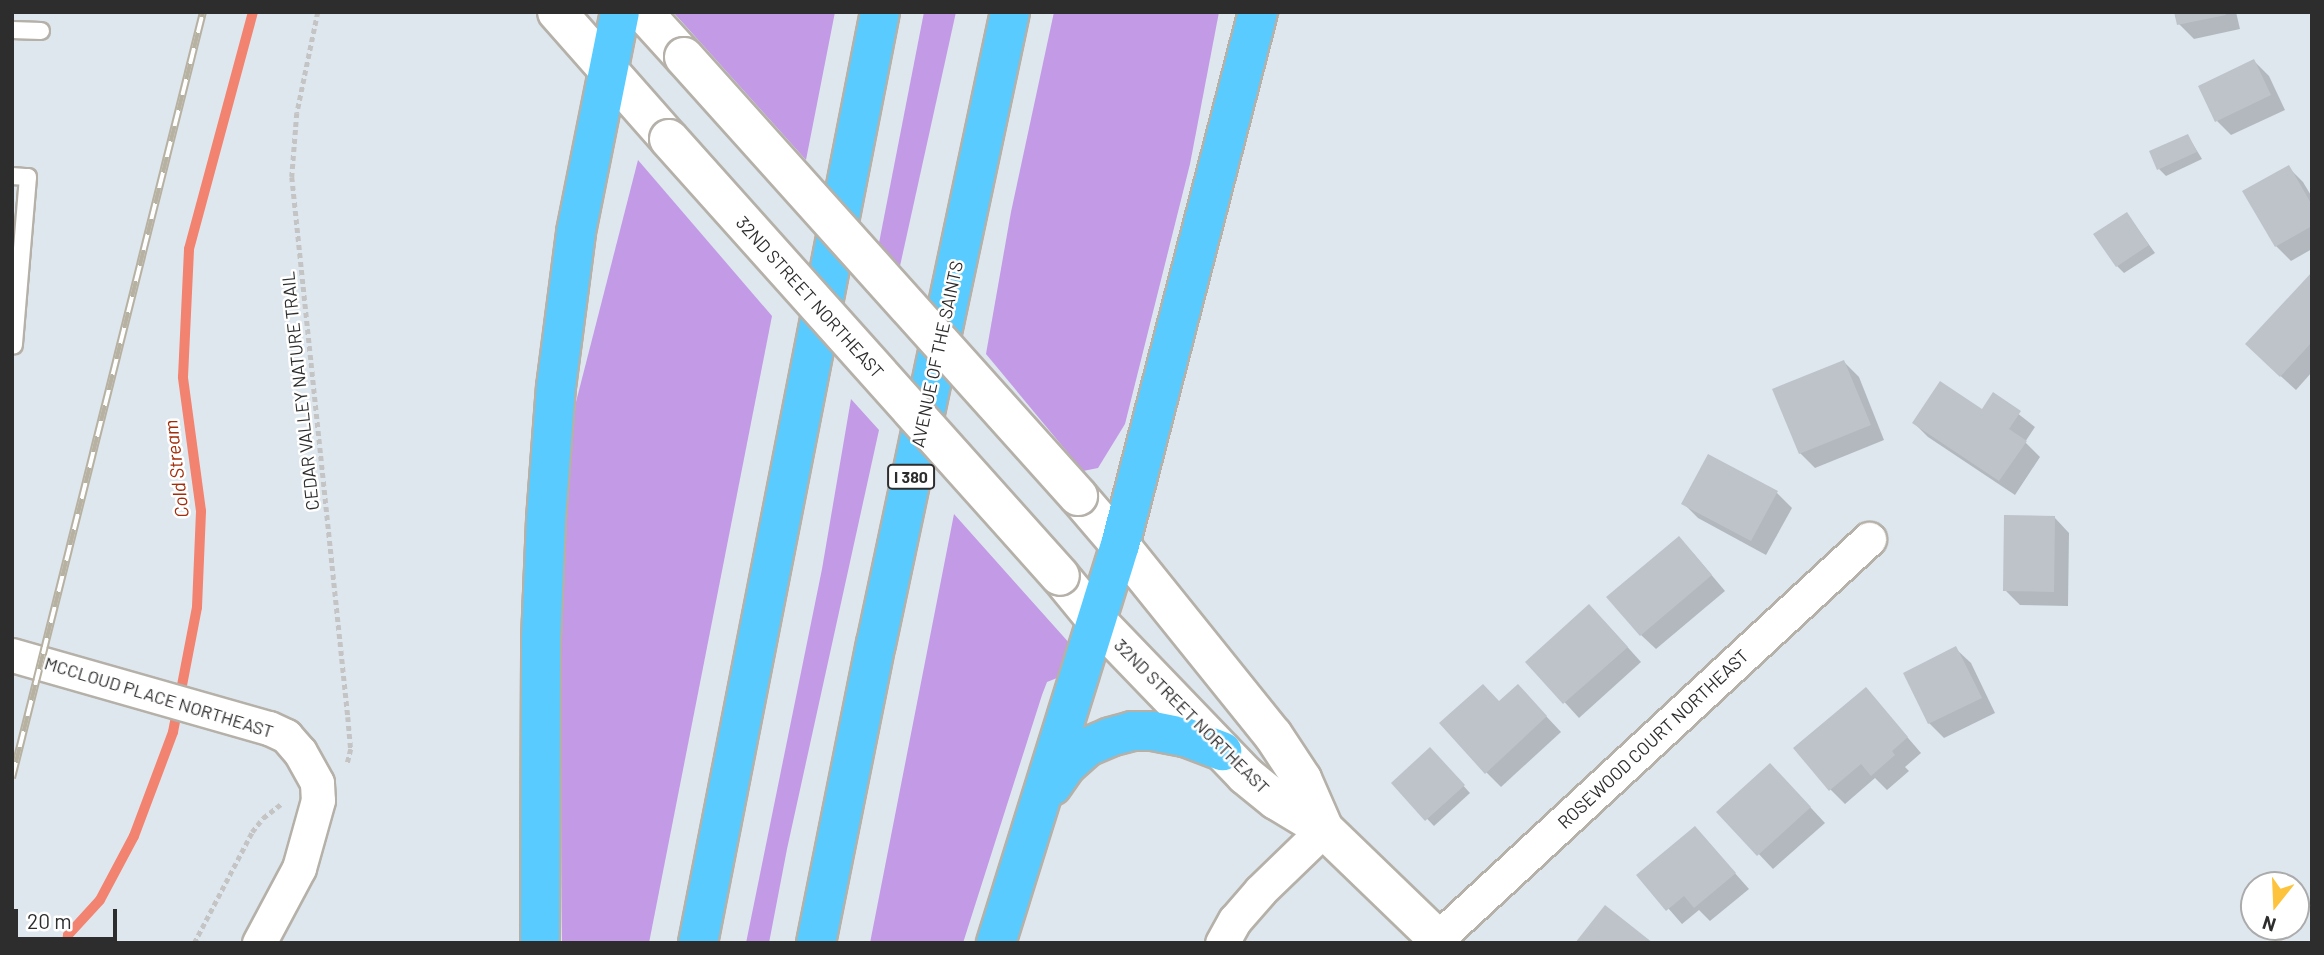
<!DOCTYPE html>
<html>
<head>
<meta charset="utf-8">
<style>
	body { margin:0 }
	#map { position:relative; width:2324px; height:955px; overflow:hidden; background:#dfe7ee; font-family:Barlow,sans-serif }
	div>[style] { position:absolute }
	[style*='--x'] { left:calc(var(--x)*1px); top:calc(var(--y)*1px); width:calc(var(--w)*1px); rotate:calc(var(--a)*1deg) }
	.green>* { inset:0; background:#c39ae6 }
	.shadow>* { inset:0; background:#0003 }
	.stream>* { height:10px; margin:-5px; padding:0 5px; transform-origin:5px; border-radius:5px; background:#f28370 }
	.building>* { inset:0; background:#bec3ca }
	.path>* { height:4.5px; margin-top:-2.25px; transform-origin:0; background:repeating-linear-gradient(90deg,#c4c4c4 0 5px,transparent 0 8.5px) }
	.roads { filter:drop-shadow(2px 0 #b5b1a9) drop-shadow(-2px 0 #b5b1a9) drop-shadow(0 2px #b5b1a9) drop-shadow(0 -2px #b5b1a9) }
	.service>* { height:16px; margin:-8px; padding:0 8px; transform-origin:8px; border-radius:8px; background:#fff }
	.minor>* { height:33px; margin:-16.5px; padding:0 16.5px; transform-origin:16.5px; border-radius:16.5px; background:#fff }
	.tertiary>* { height:38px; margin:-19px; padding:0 19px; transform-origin:19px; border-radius:19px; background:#fff }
	.secondary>* { height:38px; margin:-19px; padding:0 19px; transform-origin:19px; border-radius:19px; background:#fff }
	.motorway>* { height:38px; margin:-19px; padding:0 19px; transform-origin:19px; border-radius:19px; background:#59cbff }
	.rail>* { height:8px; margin-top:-4px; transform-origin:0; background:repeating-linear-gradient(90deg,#fff 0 16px,#b7b1a1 0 32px); box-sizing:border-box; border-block:2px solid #b7b1a1 }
	.bridges { filter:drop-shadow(2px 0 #b5b1a9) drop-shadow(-2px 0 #b5b1a9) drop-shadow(0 2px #b5b1a9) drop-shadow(0 -2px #b5b1a9) }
	.secondary-bridge>* { height:38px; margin:-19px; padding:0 19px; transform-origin:19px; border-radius:19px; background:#fff }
	span { translate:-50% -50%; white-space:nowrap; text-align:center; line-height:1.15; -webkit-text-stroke:5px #fff; paint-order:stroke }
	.shield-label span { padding:2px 5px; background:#fff; border:2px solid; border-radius:5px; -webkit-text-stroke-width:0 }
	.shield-label { font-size:16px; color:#2d2d2d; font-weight:700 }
	.street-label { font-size:18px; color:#2d2d2d }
	.water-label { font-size:19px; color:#a32d0a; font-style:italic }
	.frame { position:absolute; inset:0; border:14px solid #2d2d2d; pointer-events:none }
	.north { position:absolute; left:2240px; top:871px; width:70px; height:70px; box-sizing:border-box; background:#fff; border:2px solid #ababab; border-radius:50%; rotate:198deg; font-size:19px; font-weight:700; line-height:28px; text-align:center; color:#2d2d2d }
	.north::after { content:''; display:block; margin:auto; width:24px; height:32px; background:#fec33c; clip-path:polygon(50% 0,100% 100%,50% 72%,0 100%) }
	.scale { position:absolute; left:14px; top:909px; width:103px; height:32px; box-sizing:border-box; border:4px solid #2d2d2d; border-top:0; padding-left:9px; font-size:21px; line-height:24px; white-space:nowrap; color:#2d2d2d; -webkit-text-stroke:5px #fff; paint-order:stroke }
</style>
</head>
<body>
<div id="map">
	<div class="green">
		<div style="clip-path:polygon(673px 12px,835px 12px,806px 160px,692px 33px)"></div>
		<div style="clip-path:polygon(924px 12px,956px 12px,900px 266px,879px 243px)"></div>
		<div style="clip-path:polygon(1054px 12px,1219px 12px,1190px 164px,1125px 424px,1098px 468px,1083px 471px,986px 354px,1011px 212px)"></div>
		<div style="clip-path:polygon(638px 160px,772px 316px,649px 943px,562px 943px,560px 543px,576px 402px)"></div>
		<div style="clip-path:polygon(851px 399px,879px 430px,787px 849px,769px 943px,746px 943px,822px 569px)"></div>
		<div style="clip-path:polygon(954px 514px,1071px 645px,1062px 676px,1047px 682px,1042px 695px,963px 943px,870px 943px)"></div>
	</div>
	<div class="shadow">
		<div style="clip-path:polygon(2176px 12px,2236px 12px,2240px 29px,2194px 39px,2179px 24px)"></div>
		<div style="clip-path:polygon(2254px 61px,2269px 76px,2285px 110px,2231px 135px,2217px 121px)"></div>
		<div style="clip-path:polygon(2188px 136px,2202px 159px,2166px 176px,2159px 169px)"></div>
		<div style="clip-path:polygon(2288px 167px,2303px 182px,2312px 197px,2312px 249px,2291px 261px,2276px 246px)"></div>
		<div style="clip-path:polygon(2127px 214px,2155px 253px,2124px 273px,2117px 266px)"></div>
		<div style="clip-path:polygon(2312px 275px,2312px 372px,2296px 390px,2262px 359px)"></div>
		<div style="clip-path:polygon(1844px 362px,1859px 377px,1884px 440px,1815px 468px,1800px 453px)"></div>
		<div style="clip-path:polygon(1993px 394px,2035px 427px,2025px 442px,2040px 457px,2015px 495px,1928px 437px,1914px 423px,1982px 411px)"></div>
		<div style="clip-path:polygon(1709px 456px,1777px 493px,1792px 508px,1766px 555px,1698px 518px,1683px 503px)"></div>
		<div style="clip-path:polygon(2055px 518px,2069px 533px,2068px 606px,2020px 605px,2005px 590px)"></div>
		<div style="clip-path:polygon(1693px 553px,1725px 591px,1656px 649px,1641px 635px)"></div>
		<div style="clip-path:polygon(1604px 621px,1641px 662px,1579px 718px,1528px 662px)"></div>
		<div style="clip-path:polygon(1956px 649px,1971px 663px,1995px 713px,1944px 738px,1929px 723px)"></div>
		<div style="clip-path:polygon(1866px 689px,1921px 753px,1905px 767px,1909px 771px,1887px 790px,1875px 778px,1845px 804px,1830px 789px)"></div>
		<div style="clip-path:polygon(1532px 701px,1561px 732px,1501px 787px,1486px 772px,1499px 703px)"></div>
		<div style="clip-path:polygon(1437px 757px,1470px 793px,1434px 826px,1393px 783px)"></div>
		<div style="clip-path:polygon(1785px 780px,1825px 823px,1773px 869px,1719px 812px)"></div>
		<div style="clip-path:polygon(1695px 828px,1749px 889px,1710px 921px,1699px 910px,1682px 924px,1639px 875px)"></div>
	</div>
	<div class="stream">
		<div style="--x:67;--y:943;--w:8;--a:-83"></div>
		<div style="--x:68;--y:935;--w:47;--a:-47.6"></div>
		<div style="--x:100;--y:900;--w:72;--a:-62"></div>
		<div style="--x:134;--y:836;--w:111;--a:-69.4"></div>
		<div style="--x:173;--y:732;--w:127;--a:-79.1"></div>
		<div style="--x:197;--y:607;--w:96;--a:-87.6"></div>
		<div style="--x:201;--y:511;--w:135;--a:-97.7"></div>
		<div style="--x:183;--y:377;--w:128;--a:-87.3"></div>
		<div style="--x:189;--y:249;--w:245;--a:-74.9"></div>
	</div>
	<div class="building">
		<div style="clip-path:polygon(2174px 12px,2225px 12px,2226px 15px,2177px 25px)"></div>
		<div style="clip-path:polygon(2254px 59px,2271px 95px,2215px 122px,2198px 86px)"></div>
		<div style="clip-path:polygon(2188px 134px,2197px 152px,2157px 170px,2149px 151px)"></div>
		<div style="clip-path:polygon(2289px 165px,2312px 205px,2312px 226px,2275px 247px,2242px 191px)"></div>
		<div style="clip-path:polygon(2127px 212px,2149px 245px,2116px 267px,2093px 234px)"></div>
		<div style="clip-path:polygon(2312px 272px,2312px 342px,2280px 377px,2245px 344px)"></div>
		<div style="clip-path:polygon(1844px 360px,1871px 425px,1799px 454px,1772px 389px)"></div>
		<div style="clip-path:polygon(1940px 381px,1982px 409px,1993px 392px,2021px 411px,2009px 429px,2027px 441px,1999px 481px,1912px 423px)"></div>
		<div style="clip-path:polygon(1708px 454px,1778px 491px,1751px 541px,1681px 504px)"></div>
		<div style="clip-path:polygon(2004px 515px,2055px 516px,2054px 592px,2003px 591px)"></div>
		<div style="clip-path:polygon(1679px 536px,1712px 575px,1640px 636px,1606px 597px)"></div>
		<div style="clip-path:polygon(1589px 604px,1628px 647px,1563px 704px,1525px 662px)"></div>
		<div style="clip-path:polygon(1956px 646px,1982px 698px,1928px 724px,1903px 673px)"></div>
		<div style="clip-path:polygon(1483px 684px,1499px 701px,1518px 684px,1547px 716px,1485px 774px,1439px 723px)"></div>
		<div style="clip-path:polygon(1866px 687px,1908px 737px,1892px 751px,1895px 755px,1871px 776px,1861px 764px,1829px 791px,1793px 748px)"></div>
		<div style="clip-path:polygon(1430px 747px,1465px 785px,1425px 821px,1391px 783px)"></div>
		<div style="clip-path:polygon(1770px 763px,1811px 807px,1757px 856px,1716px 812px)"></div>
		<div style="clip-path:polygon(1695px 826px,1736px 873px,1694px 908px,1684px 896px,1666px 911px,1636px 875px)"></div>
		<div style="clip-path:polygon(1605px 905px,1653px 943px,1575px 943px)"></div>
	</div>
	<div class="path">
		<div style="--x:318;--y:12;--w:103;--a:101.7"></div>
		<div style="--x:297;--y:113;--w:64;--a:94.5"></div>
		<div style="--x:292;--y:177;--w:543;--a:84.08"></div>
		<div style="--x:348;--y:717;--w:32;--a:85"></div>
		<div style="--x:351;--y:749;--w:16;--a:104"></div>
		<div style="--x:194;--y:943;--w:125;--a:-62.4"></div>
		<div style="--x:252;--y:832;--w:18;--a:-52"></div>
		<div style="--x:263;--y:818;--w:24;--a:-38"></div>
	</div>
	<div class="roads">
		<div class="service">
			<div style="--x:12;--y:30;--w:29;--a:2"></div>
			<div style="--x:12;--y:176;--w:16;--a:4"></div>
			<div style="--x:28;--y:177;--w:169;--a:94.8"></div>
		</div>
		<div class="minor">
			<div style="--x:12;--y:655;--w:267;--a:15.9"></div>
			<div style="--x:269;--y:728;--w:19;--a:25"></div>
			<div style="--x:286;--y:736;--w:21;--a:49"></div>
			<div style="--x:300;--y:752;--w:35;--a:61"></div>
			<div style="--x:317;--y:783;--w:17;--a:87"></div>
			<div style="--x:318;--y:800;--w:71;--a:105.6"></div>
			<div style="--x:299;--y:868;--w:85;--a:118.1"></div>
			<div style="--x:1437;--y:939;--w:589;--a:-42.8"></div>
			<div style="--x:1222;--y:943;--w:26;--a:-61"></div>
			<div style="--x:1235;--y:920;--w:38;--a:-49"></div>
			<div style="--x:1260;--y:891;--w:89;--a:-44.1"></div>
		</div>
		<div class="tertiary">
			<div style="--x:1120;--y:545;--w:244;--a:51.2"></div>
			<div style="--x:1273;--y:735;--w:53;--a:56.6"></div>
			<div style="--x:1302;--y:779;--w:55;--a:66.3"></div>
			<div style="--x:1097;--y:621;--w:214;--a:46.1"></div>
			<div style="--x:1245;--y:775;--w:40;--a:39"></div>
			<div style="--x:1276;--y:800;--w:56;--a:31.1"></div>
			<div style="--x:1324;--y:829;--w:164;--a:44"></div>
		</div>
		<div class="secondary">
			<div style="--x:557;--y:12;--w:169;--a:48.6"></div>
			<div style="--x:643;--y:12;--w:61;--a:47.7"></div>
			<div style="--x:1078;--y:496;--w:65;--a:49.4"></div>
			<div style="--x:1060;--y:576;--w:58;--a:50.6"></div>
		</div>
		<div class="motorway">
			<div style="--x:1052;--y:786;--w:24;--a:-55"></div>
			<div style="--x:1066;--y:766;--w:28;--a:-42"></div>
			<div style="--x:1087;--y:747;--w:25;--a:-23"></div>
			<div style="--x:1110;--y:737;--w:23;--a:-15"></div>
			<div style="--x:1132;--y:731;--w:21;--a:0"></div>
			<div style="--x:1153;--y:731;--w:33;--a:11"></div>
			<div style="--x:1185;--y:737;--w:40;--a:21"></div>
			<div style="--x:540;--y:943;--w:304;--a:-89.8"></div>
			<div style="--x:541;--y:639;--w:120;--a:-87.6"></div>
			<div style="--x:546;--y:519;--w:132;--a:-85.7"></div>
			<div style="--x:556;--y:387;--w:156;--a:-82.6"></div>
			<div style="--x:576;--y:232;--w:224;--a:-78.7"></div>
			<div style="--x:698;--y:943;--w:949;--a:-78.94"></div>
			<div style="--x:816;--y:943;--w:305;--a:-78.7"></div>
			<div style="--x:876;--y:644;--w:646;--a:-78.03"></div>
			<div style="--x:996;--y:943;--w:417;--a:-72.7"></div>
			<div style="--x:1120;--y:545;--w:551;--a:-75.48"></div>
		</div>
	</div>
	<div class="rail">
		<div style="--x:12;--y:778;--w:789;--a:-76"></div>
	</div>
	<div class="bridges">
		<div class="secondary-bridge">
			<div style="--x:684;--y:57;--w:590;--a:48.09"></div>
			<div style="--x:669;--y:139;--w:586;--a:48.18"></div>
		</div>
	</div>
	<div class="shield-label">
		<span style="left:911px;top:477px">I 380</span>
	</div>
	<div class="street-label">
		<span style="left:810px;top:297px;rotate:48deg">32ND STREET NORTHEAST</span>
		<span style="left:937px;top:354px;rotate:-78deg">AVENUE OF THE SAINTS</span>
		<span style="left:300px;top:391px;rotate:-96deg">CEDAR VALLEY NATURE TRAIL</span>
		<span style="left:159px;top:697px;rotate:17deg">MCCLOUD PLACE NORTHEAST</span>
		<span style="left:1192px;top:716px;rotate:45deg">32ND STREET NORTHEAST</span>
		<span style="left:1653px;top:739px;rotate:-43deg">ROSEWOOD COURT NORTHEAST</span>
	</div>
	<div class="water-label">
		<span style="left:176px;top:469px;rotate:-97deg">Cold Stream</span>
	</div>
	<div class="frame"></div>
	<div class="north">N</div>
	<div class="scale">20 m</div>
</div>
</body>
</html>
